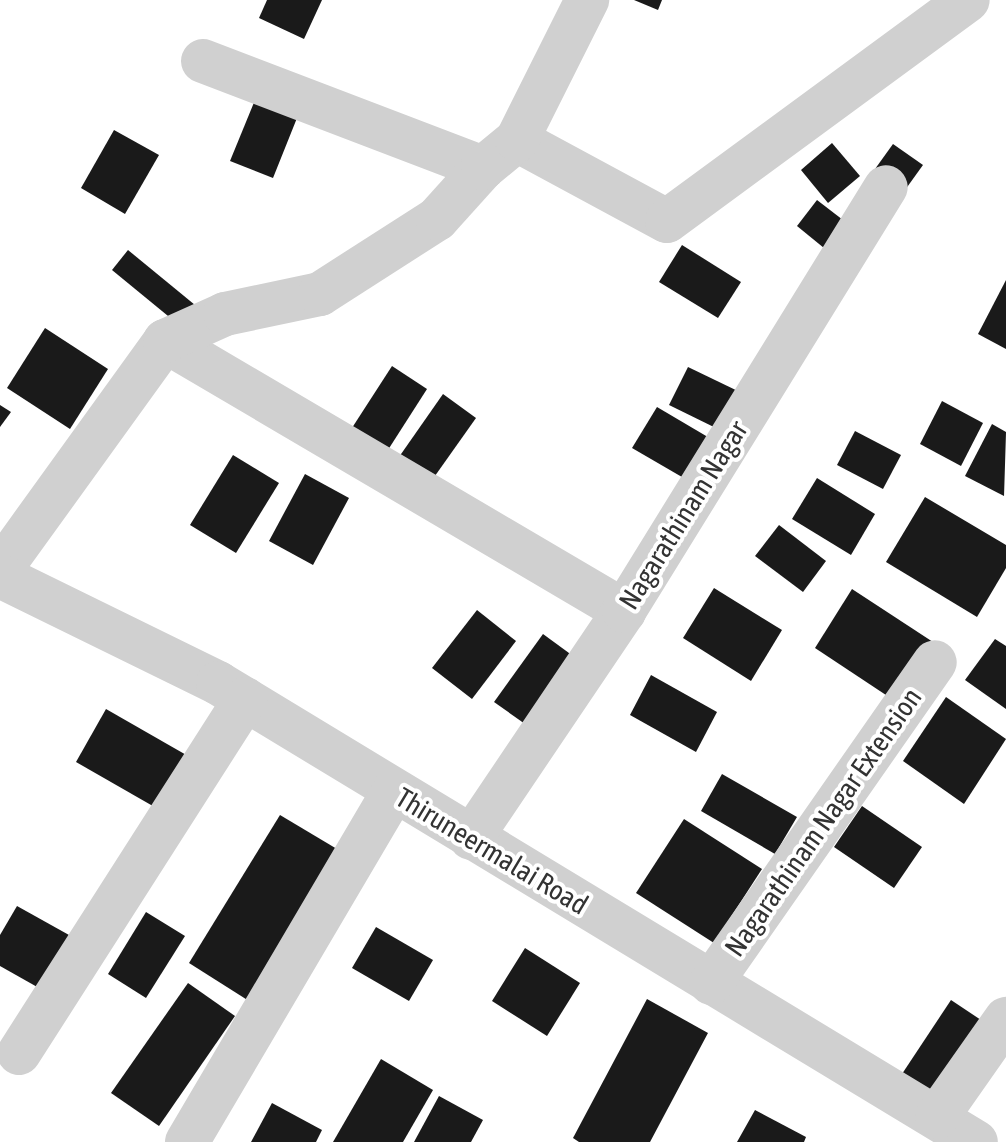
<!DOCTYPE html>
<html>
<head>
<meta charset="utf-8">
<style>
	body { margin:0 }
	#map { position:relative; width:1006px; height:1142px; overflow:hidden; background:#fff; font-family:"Asap Condensed",sans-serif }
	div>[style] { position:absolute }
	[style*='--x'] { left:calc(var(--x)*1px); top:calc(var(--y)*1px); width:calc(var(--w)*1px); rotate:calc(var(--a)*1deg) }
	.building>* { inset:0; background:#1a1a1a }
	.minor>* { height:44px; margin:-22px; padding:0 22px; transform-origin:22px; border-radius:22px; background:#d0d0d0 }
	span { translate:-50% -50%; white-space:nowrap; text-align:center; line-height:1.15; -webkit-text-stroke:8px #fff; paint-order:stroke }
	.street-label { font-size:28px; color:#333 }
</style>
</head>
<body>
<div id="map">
	<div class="building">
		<div style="clip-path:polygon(267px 0,322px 0,304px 39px,259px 18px)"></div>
		<div style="clip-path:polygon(634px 0,662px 0,658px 10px)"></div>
		<div style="clip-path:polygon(255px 100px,297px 118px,273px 178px,230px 161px)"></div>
		<div style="clip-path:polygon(114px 130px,159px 155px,125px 214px,81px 188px)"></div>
		<div style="clip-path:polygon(832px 143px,860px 176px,828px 203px,801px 170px)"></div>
		<div style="clip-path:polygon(893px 144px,923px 165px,905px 190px,875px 169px)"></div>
		<div style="clip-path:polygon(817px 200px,856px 230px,835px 257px,797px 226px)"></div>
		<div style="clip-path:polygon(682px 245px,741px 282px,718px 318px,659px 282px)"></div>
		<div style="clip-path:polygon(128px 250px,195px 305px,179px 325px,112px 270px)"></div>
		<div style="clip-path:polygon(1006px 280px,1006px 349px,978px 334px)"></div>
		<div style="clip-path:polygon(45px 328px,108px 369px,70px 429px,7px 388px)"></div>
		<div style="clip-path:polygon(392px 366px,427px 389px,386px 453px,350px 431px)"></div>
		<div style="clip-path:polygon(688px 367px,744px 394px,724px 432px,669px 405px)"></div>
		<div style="clip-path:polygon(443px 394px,476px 418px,425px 490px,392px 467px)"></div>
		<div style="clip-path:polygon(942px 401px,983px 423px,961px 466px,920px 444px)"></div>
		<div style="clip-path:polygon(0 405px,11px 412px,0 427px)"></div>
		<div style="clip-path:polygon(657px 407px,718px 443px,694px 484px,632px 448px)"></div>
		<div style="clip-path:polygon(992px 424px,1006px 432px,1004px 496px,965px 476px)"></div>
		<div style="clip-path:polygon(855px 431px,901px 455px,883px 489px,837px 465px)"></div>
		<div style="clip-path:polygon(233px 455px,279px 483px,236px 553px,190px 525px)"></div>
		<div style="clip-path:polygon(305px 474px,349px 498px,313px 565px,269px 541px)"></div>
		<div style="clip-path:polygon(817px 478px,875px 514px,851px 555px,792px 519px)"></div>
		<div style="clip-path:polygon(925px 497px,1006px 545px,1006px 568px,977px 617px,886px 562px)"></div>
		<div style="clip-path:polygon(779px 525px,826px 561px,803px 592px,755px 556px)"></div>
		<div style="clip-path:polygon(714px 588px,782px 630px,751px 681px,683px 638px)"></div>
		<div style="clip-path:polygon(852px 589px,933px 642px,895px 701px,815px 648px)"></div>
		<div style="clip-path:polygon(477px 610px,516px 641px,472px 699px,432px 668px)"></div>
		<div style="clip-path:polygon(543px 634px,584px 664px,535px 731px,494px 702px)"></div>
		<div style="clip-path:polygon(995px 639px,1006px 646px,1006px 709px,965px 680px)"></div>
		<div style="clip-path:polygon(651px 675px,717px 712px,696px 752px,630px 715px)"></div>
		<div style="clip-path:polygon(946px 697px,1006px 739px,964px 804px,903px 761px)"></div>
		<div style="clip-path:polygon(106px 709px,195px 760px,165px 813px,76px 762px)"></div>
		<div style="clip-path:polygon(722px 774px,797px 817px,775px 854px,701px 811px)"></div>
		<div style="clip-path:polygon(862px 806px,922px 847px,894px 888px,834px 847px)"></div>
		<div style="clip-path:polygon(280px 815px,342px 852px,249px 1001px,189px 963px)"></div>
		<div style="clip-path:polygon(684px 819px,762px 869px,714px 943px,636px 893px)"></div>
		<div style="clip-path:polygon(17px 906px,69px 935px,39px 988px,0 966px,0 935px)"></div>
		<div style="clip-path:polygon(146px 912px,185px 936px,146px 998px,108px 974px)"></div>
		<div style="clip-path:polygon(376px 927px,433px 960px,409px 1001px,352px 968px)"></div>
		<div style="clip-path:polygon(525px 948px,580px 983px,547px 1036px,492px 1001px)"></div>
		<div style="clip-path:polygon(188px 983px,235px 1016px,159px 1126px,111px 1093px)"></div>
		<div style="clip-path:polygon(647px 999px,708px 1033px,650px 1142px,579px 1142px,573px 1138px)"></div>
		<div style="clip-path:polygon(951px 1000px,984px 1022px,931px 1102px,898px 1080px)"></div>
		<div style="clip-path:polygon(381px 1059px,433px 1090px,403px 1142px,333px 1142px)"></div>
		<div style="clip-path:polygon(439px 1096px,483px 1120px,471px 1142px,414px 1142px)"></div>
		<div style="clip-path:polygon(272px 1103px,322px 1130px,316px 1142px,251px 1142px)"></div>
		<div style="clip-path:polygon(755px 1110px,806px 1137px,804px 1142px,737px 1142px)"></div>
	</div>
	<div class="minor">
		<div style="--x:203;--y:61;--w:300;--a:20.9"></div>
		<div style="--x:517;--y:140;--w:170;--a:28.4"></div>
		<div style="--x:667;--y:221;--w:373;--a:-36.3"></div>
		<div style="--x:165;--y:341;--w:533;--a:30.47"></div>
		<div style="--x:0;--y:570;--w:282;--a:-54.2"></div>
		<div style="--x:165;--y:341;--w:66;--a:-24.2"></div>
		<div style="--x:225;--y:314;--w:97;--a:-11.9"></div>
		<div style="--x:320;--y:294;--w:139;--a:-32.7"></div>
		<div style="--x:437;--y:219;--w:69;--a:-48"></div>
		<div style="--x:483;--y:168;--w:44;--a:-39.5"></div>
		<div style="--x:517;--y:140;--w:157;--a:-63.4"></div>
		<div style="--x:0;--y:576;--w:243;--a:26.1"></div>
		<div style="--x:218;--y:683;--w:886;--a:31.2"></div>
		<div style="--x:471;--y:838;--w:274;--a:-56"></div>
		<div style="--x:624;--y:611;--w:498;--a:-58.3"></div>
		<div style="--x:711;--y:983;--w:391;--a:-55.1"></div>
		<div style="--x:19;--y:1053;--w:420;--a:-57.4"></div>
		<div style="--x:937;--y:1117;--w:120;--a:-54.9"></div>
		<div style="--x:187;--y:1142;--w:407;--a:-59.5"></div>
	</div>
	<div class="street-label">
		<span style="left:683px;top:515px;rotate:-58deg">Nagarathinam Nagar</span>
		<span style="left:823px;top:822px;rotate:-55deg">Nagarathinam Nagar Extension</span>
		<span style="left:492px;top:851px;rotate:31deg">Thiruneermalai Road</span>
	</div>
</div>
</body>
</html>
